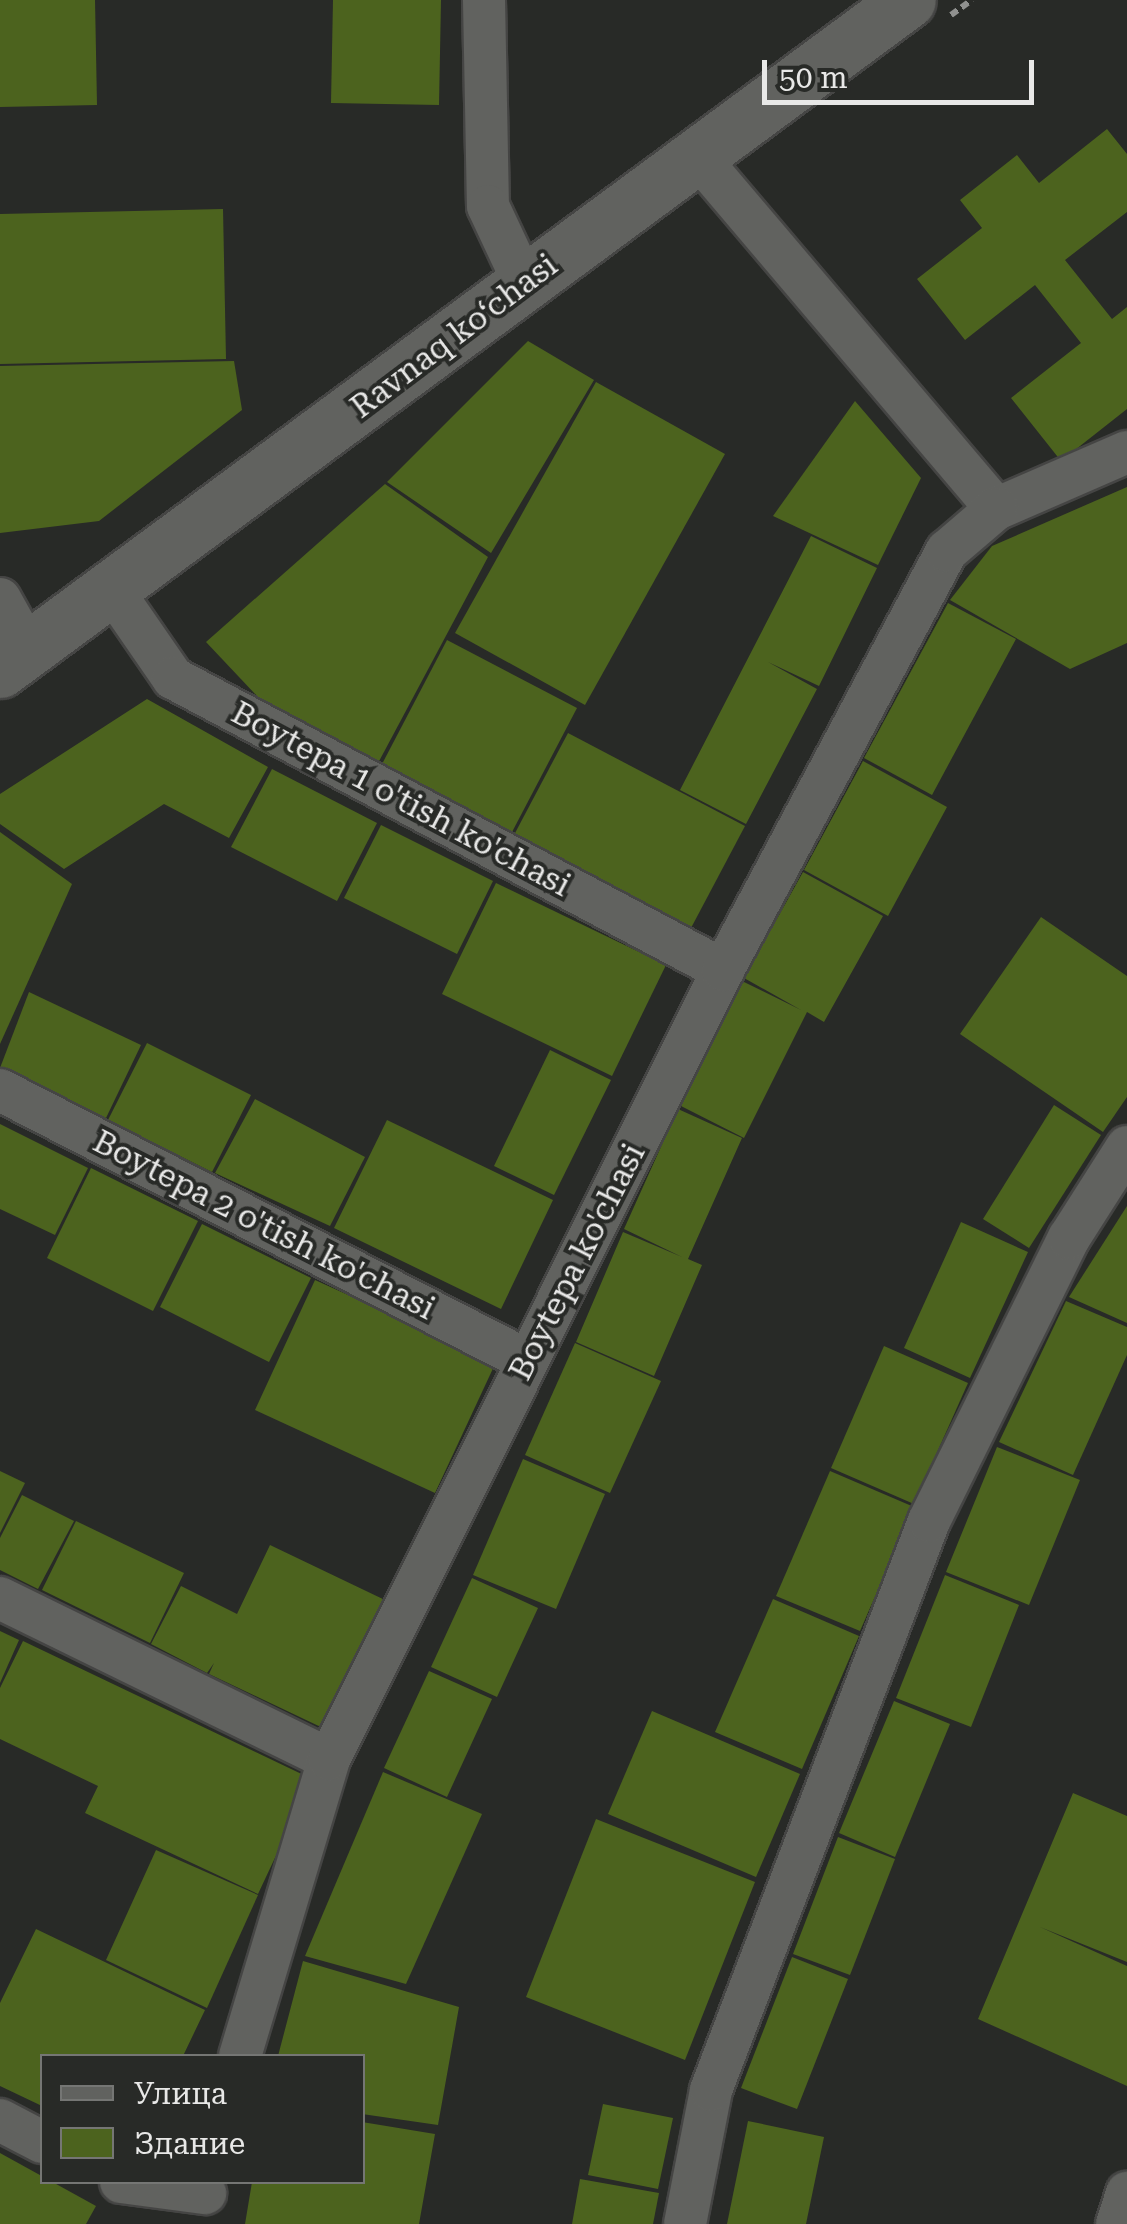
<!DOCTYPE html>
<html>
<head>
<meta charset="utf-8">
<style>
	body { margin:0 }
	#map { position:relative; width:1127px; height:2224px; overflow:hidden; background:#282a27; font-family:"Roboto Serif",serif }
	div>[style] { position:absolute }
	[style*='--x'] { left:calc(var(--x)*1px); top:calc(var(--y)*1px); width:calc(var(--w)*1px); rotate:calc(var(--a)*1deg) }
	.building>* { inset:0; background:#4c631e }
	.path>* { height:6px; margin-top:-3px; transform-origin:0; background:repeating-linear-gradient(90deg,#90918f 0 8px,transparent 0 13px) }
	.roads { filter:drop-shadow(2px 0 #454544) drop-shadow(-2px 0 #454544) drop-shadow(0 2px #454544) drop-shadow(0 -2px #454544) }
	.minor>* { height:42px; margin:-21px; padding:0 21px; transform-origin:21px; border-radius:21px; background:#61625f }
	.tertiary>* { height:55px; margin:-27.5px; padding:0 27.5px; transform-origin:27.5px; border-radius:27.5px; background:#61625f }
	span { translate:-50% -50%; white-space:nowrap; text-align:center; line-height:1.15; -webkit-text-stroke:8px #282a27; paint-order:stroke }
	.street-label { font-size:32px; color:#e8e8e7 }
	.legend { position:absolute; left:40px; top:2054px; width:325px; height:130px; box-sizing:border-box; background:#282a27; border:2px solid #757674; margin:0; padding:12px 18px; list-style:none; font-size:30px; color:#e8e8e7 }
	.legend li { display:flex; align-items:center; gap:20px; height:50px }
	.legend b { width:50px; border:2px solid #757674 }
	.scale { position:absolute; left:762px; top:60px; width:272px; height:45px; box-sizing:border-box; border:5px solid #e8e8e7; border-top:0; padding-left:12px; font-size:30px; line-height:35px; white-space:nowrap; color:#e8e8e7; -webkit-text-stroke:8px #282a27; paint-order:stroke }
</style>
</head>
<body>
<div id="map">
	<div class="building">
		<div style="clip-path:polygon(0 0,95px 0,97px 105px,0 107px)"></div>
		<div style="clip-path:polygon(333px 0,441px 0,439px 105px,331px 103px)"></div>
		<div style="clip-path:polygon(1107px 129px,1127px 154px,1127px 212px,1065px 260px,1112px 319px,1127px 307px,1127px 409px,1061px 461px,1011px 398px,1081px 343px,1035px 285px,965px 340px,917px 279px,982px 228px,960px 200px,1017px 155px,1039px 183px)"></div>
		<div style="clip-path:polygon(223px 209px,226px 359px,0 364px,0 214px)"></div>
		<div style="clip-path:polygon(528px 341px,594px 380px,491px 553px,387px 482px)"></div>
		<div style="clip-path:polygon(234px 361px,242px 410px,99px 521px,0 533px,0 366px)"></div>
		<div style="clip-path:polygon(596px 382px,725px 454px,585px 705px,455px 633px)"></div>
		<div style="clip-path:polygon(855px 401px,921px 478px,878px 565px,773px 516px)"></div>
		<div style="clip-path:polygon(385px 484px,488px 557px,377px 765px,258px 697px,206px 642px)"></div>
		<div style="clip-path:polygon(1127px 487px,1127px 643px,1070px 669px,950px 600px,992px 546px)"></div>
		<div style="clip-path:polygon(811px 536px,877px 568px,819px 686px,768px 662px,817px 689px,746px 824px,680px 790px)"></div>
		<div style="clip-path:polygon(948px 603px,1016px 639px,932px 795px,864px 758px)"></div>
		<div style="clip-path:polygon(447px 640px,577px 708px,511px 834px,381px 766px)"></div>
		<div style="clip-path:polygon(147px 699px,268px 767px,229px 838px,164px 804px,64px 869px,0 824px,0 794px)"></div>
		<div style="clip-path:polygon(568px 733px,745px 826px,691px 928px,514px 835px)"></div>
		<div style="clip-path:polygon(863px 761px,947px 807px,888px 916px,804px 870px)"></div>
		<div style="clip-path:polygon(272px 769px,377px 823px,337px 901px,231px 847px)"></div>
		<div style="clip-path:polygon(381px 825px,493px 881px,457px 954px,344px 898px)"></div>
		<div style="clip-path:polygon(0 832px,72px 884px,0 1044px)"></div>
		<div style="clip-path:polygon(803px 872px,883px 916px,824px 1022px,807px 1012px,744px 1138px,679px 1105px,742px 981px,801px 1010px,744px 978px)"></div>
		<div style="clip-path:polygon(496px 883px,666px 965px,612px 1076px,442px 994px)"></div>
		<div style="clip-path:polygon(1041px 917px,1127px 976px,1127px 1097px,1103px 1132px,960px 1034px)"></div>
		<div style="clip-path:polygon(29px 992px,141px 1045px,106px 1118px,0 1068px)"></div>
		<div style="clip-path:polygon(147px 1043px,251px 1095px,212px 1172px,108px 1120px)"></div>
		<div style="clip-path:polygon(550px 1050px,611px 1080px,554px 1195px,494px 1166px)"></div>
		<div style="clip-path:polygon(255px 1099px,365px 1157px,330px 1226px,215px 1173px)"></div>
		<div style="clip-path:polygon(1054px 1105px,1101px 1135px,1029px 1248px,983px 1219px)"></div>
		<div style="clip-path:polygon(678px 1109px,742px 1138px,688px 1259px,702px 1265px,654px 1376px,576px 1342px,623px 1232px,682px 1257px,624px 1229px)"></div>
		<div style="clip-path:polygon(387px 1120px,553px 1200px,501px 1309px,334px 1228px)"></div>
		<div style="clip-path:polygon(0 1124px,88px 1168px,55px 1235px,0 1209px)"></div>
		<div style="clip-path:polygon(91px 1168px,198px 1221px,153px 1311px,47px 1258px)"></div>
		<div style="clip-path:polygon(1127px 1206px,1127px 1323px,1069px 1297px)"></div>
		<div style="clip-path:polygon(961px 1222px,1028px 1252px,970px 1378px,904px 1348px)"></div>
		<div style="clip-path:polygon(202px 1224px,311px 1278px,269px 1362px,160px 1307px)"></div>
		<div style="clip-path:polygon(315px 1280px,496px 1362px,435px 1493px,255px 1410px)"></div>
		<div style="clip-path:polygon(1066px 1301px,1127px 1327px,1127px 1355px,1073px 1475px,999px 1442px)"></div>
		<div style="clip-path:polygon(575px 1343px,661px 1381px,610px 1493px,525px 1455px)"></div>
		<div style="clip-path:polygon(884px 1346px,968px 1383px,914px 1504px,831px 1468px)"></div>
		<div style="clip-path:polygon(997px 1447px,1080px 1480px,1029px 1605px,946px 1572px)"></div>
		<div style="clip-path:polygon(523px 1459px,605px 1494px,556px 1609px,473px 1575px)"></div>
		<div style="clip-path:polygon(0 1471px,25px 1483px,0 1533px)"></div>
		<div style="clip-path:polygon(830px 1471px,914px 1507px,860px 1631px,776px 1596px)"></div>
		<div style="clip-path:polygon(22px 1495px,74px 1521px,38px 1589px,0 1570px,0 1538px)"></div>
		<div style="clip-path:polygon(76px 1521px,184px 1573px,150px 1643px,42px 1590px)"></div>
		<div style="clip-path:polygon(270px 1545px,387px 1601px,325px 1729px,209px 1674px,214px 1663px,207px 1673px,151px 1644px,181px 1586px,237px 1614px)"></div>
		<div style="clip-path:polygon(945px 1575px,1019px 1605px,971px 1727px,896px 1698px)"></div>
		<div style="clip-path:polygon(472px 1578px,538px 1608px,497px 1697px,431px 1667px)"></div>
		<div style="clip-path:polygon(773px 1599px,859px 1636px,802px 1769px,715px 1732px)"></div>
		<div style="clip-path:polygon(0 1631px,19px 1640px,0 1683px)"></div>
		<div style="clip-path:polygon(23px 1641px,312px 1779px,258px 1894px,85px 1813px,98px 1786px,0 1739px,0 1688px)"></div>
		<div style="clip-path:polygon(429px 1671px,492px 1699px,447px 1797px,384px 1768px)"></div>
		<div style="clip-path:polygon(894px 1701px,950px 1724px,895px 1857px,839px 1833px)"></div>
		<div style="clip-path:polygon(652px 1711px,800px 1774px,756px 1877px,608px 1814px)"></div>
		<div style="clip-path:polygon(383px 1772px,482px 1814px,406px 1984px,305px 1956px)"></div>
		<div style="clip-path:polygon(1073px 1793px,1127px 1816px,1127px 1962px,1040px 1927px,1127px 1966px,1127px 2086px,978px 2019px)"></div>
		<div style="clip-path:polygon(596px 1819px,755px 1882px,685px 2060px,526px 1997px)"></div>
		<div style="clip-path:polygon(838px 1837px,895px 1859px,850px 1975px,793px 1954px)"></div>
		<div style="clip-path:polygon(156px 1850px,258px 1895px,207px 2008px,106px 1960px)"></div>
		<div style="clip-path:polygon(36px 1929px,205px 2010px,183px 2056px,42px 2056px,42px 2106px,0 2086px,0 2003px)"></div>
		<div style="clip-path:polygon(792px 1957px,848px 1979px,797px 2109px,741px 2088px)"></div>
		<div style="clip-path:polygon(303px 1961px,459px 2007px,438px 2125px,362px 2114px,362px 2056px,278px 2056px)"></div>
		<div style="clip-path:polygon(603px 2104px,673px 2118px,658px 2189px,588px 2175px)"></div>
		<div style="clip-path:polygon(748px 2121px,824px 2137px,806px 2224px,727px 2224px)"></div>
		<div style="clip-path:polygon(362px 2122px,435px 2134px,419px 2224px,245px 2224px,252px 2182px,362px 2182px)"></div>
		<div style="clip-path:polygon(0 2153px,96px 2206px,86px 2224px,0 2224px)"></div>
		<div style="clip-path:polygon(580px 2179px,659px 2193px,653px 2224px,572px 2224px)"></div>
	</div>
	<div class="path">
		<div style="--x:951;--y:15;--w:26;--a:-36"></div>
	</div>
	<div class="roads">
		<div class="minor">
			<div style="--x:484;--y:0;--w:206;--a:88.9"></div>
			<div style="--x:488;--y:206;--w:85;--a:64.9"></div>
			<div style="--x:698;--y:157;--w:461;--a:49.7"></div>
			<div style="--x:996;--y:509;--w:143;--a:-23.5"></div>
			<div style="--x:113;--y:591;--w:106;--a:55.4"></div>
			<div style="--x:173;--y:678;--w:623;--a:27.96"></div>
			<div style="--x:0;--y:599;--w:60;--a:60.9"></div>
			<div style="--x:0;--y:1090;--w:593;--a:27.17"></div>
			<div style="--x:0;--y:1598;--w:366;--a:26.1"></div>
			<div style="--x:240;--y:2056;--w:310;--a:-73.3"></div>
			<div style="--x:329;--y:1759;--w:882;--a:-63.46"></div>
			<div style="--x:723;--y:970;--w:475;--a:-61.9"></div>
			<div style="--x:947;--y:551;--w:65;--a:-40.6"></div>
			<div style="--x:0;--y:2120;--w:47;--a:27.6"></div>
			<div style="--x:121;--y:2182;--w:85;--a:7.5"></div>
			<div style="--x:685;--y:2224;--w:136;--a:-79"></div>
			<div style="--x:711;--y:2090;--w:609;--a:-69.04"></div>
			<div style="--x:929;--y:1521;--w:316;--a:-63.7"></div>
			<div style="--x:1069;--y:1238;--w:108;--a:-57.5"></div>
			<div style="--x:1117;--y:2224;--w:33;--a:-72"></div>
		</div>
		<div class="tertiary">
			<div style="--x:0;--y:670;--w:1128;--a:-36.42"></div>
		</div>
	</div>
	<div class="street-label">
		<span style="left:454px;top:336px;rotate:-37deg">Ravnaq ko‘chasi</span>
		<span style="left:401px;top:799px;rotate:28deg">Boytepa 1 o'tish ko'chasi</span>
		<span style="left:264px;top:1225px;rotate:27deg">Boytepa 2 o'tish ko'chasi</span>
		<span style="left:577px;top:1262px;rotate:-63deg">Boytepa ko'chasi</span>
	</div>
	<ul class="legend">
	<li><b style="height:12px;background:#61625f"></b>Улица</li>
	<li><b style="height:28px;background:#4c631e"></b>Здание</li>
	</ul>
	<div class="scale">50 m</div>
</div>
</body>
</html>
